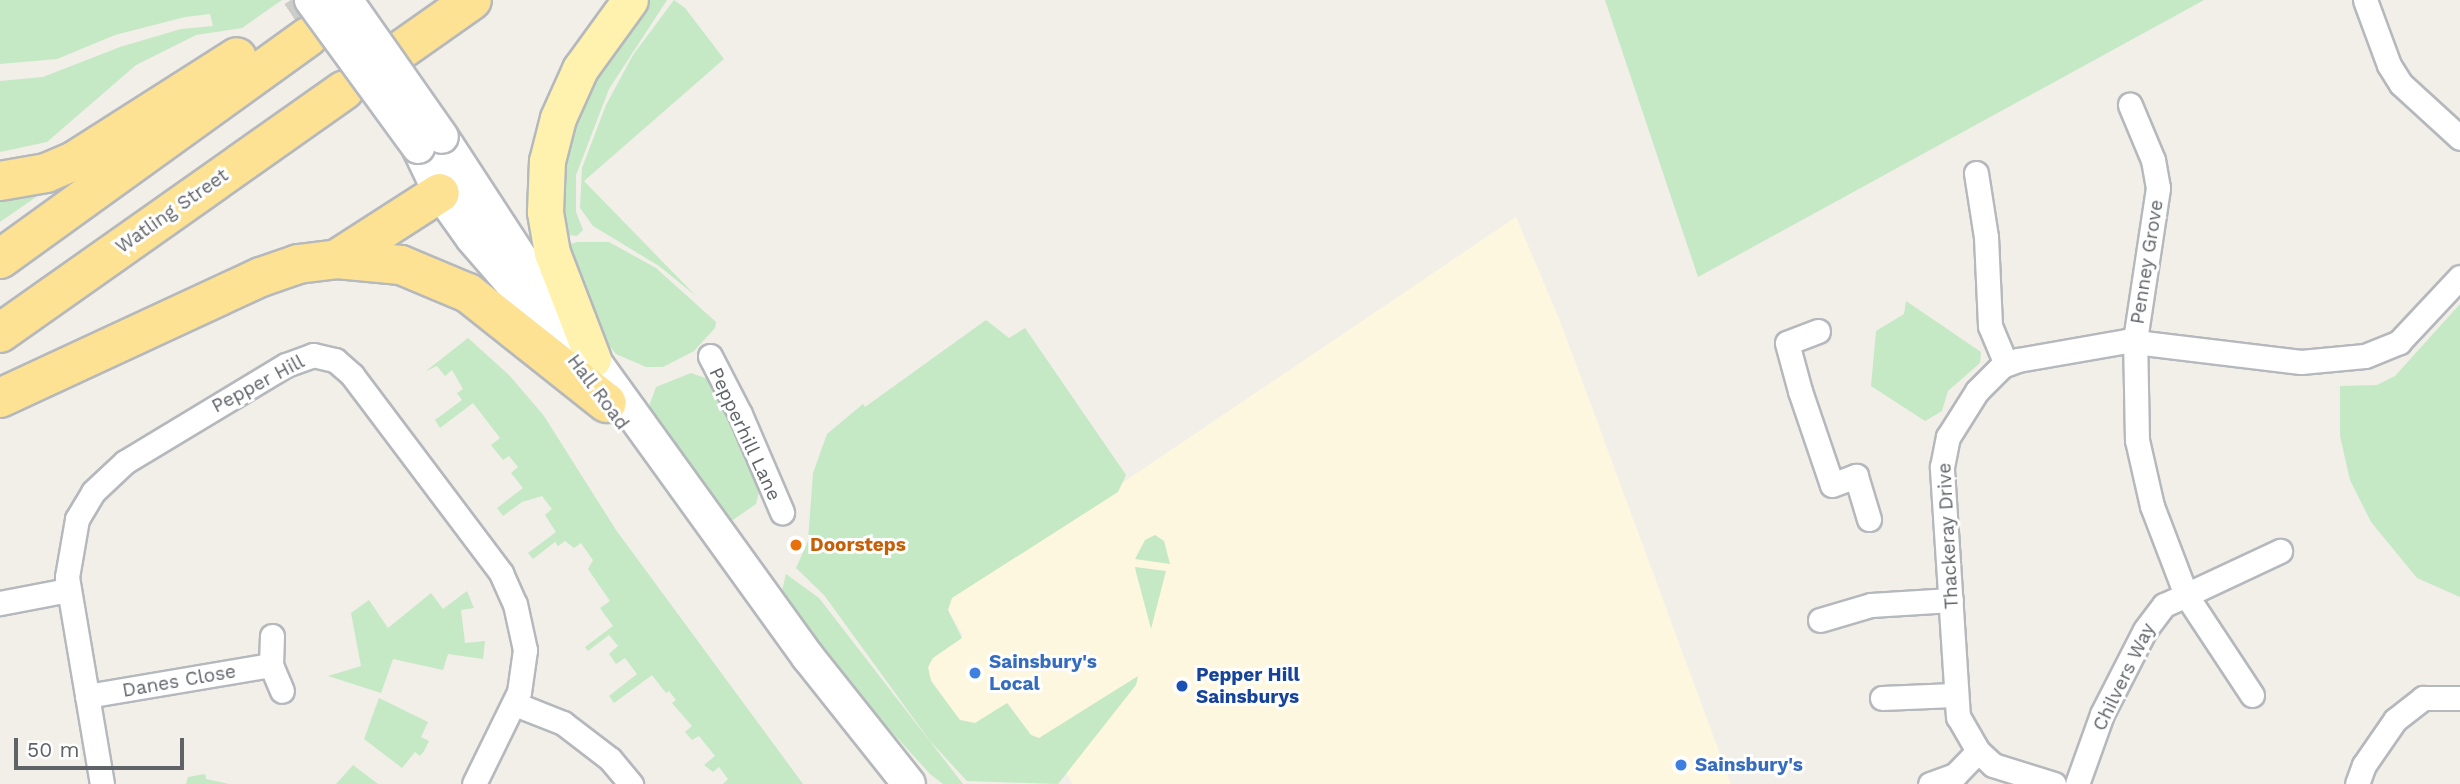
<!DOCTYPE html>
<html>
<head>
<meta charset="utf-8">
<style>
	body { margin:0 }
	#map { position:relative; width:2460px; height:784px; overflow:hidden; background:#f1efe8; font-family:"Work Sans",sans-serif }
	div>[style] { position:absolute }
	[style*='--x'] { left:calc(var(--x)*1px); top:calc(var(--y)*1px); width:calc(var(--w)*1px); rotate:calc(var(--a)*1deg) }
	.commercial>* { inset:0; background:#fef7e0 }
	.green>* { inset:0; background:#c5e8c5 }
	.highway-tunnel>* { height:38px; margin-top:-19px; transform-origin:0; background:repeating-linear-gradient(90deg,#ccccc8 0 38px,transparent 0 57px) }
	.roads { filter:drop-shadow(2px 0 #b5b8bc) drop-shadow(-2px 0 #b5b8bc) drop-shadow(0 2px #b5b8bc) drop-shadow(0 -2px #b5b8bc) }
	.street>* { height:23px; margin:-11.5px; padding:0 11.5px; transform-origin:11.5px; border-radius:11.5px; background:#fff }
	.secondary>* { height:32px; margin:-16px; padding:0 16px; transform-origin:16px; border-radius:16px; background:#fff }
	.primary>* { height:35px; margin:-17.5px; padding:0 17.5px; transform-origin:17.5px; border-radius:17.5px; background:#fff2af }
	.highway>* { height:38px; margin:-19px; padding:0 19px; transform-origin:19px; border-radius:19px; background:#fde293 }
	.bridges { filter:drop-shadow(2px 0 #b6babf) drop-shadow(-2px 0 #b6babf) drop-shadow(0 2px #b6babf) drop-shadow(0 -2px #b6babf) }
	.secondary-bridge>* { height:32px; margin:-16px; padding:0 16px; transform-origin:16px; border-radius:16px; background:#fff }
	.dots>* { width:19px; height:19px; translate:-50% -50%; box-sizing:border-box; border:4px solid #fff; border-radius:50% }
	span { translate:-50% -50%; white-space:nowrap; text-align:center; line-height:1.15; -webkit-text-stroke:6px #fff; paint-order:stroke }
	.street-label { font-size:19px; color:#5f6368 }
	.food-label { font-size:19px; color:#c56008; font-weight:700 }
	.left { translate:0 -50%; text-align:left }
	.shop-label { font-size:19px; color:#366cbe; font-weight:700 }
	.transit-label { font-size:19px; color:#164399; font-weight:700 }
	.scale { position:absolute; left:14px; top:738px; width:170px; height:32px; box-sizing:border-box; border:4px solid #5f6368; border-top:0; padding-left:9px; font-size:21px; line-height:24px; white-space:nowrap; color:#5f6368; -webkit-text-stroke:5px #fff; paint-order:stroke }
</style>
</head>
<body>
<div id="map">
	<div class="commercial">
		<div style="clip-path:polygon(1516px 217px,1560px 321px,1731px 784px,1073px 784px,1046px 741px,1031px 735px,1009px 704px,975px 723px,958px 719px,927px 673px,931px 659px,963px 635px,948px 610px,952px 598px)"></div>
	</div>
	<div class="green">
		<div style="clip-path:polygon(0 0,282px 0,242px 28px,196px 35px,136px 65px,47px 142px,0 152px,0 81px,43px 77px,120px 47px,181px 29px,213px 26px,210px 14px,185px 17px,115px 35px,57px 59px,0 64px)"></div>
		<div style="clip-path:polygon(650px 0,667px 0,609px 89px,576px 175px,576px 212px,583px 230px,577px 236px,560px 234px,553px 218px,570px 111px,633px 17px)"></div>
		<div style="clip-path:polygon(674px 0,685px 8px,724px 59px,584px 181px,696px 296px,659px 266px,593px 226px,580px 208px,582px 168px,606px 105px,633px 55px)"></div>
		<div style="clip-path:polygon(1605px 0,2204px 0,1698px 277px)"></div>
		<div style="clip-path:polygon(72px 172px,0 222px,0 187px)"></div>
		<div style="clip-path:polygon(578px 242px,609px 242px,656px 268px,716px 322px,715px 328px,694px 351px,663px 367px,646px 367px,616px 354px,598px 332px,557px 247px)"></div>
		<div style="clip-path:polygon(1906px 301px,1981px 352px,1980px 363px,1948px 391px,1942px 411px,1925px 421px,1871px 386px,1876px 331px,1904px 314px)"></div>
		<div style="clip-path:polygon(2460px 304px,2460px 597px,2417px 578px,2371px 522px,2350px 480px,2340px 436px,2340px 386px,2377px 385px,2395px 376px)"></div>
		<div style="clip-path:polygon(986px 320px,1009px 338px,1025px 328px,1126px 475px,1118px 492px,952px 598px,948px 610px,962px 638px,933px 658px,928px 667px,931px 681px,960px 720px,975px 723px,1007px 703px,1031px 735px,1039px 738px,1138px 676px,1136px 685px,1058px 784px,967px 781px,930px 741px,824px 595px,796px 568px,808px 541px,813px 473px,827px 434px,863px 404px,865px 407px)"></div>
		<div style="clip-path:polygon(468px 338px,509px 375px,544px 416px,616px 530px,803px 784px,723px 784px,728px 779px,719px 767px,713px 772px,704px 765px,715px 756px,699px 736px,692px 740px,685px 732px,692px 726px,672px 703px,676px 700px,669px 691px,666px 693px,652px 675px,614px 703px,609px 696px,637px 674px,625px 658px,616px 664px,609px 654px,618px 646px,609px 635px,588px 651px,585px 647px,613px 626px,600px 608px,610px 601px,588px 569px,593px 560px,581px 543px,574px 548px,565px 541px,558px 546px,555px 542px,533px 559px,528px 553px,556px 532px,545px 515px,552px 509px,542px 496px,522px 502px,503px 516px,497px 508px,523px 488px,511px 473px,518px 467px,509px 456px,503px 460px,491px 445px,500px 438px,473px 403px,440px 428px,435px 420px,462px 400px,457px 393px,463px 389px,452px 370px,445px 376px,437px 366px,426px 371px)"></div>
		<div style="clip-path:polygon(691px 373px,708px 379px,760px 487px,756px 504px,730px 522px,648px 409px,656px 387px)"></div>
		<div style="clip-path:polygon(1155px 535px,1164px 541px,1170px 564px,1135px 559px,1145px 540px)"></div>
		<div style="clip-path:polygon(1135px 567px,1166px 571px,1151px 629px,1136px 572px)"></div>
		<div style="clip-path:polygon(786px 574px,819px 598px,963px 784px,943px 784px,930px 774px,839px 674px,781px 595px)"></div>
		<div style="clip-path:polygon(467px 591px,474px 608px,461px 610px,465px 643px,485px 641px,483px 659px,448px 654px,443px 670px,393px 659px,381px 693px,328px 676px,361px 666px,351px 613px,369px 600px,388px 628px,431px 593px,443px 609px)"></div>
		<div style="clip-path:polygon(379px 698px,428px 722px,421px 737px,429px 741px,424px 751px,420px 756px,415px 752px,402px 768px,364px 739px)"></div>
		<div style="clip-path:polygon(353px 765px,378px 784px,336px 784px)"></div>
		<div style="clip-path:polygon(205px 774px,206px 779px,229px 784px,186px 784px,188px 777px)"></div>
	</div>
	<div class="highway-tunnel">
		<div style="--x:295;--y:20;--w:36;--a:-34"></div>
	</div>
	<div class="roads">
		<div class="street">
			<div style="--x:2365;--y:0;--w:69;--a:69.7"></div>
			<div style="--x:2389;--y:65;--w:22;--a:58"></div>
			<div style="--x:2401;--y:84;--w:80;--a:42.5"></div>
			<div style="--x:1976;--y:173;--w:65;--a:81.1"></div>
			<div style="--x:1986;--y:237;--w:89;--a:87.4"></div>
			<div style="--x:1990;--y:326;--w:41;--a:67.2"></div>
			<div style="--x:1818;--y:331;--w:33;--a:159"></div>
			<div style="--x:1787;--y:343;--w:50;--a:74.8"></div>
			<div style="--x:1800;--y:391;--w:99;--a:71.2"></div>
			<div style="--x:1832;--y:485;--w:26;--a:-21"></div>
			<div style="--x:1856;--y:476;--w:45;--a:73.2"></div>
			<div style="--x:710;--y:356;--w:65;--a:62.7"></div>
			<div style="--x:740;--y:414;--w:107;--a:66.8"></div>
			<div style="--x:0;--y:603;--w:69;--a:-10.8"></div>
			<div style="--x:1820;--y:620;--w:53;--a:-16.4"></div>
			<div style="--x:1871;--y:605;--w:80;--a:-3.6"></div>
			<div style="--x:272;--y:636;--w:29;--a:92"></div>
			<div style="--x:271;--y:665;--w:28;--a:67"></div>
			<div style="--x:2252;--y:695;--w:120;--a:-123.4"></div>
			<div style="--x:2186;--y:595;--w:104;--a:-25.1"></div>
			<div style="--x:87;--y:696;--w:187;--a:-9.6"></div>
			<div style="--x:1882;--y:698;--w:72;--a:-2.4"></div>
			<div style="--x:515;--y:704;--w:52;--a:21.6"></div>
			<div style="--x:563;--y:723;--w:59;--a:37.5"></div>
			<div style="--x:610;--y:759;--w:33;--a:50"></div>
			<div style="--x:102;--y:784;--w:210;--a:-99.6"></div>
			<div style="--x:67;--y:577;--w:59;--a:-80.2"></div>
			<div style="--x:77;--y:519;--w:31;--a:-59"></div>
			<div style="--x:93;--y:492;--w:44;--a:-43.2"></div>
			<div style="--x:125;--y:462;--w:188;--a:-31.1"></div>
			<div style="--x:286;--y:365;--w:29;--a:-20"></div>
			<div style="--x:313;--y:355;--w:23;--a:13"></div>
			<div style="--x:335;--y:360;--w:23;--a:41"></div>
			<div style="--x:352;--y:375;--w:248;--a:53"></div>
			<div style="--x:501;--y:573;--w:34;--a:66"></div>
			<div style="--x:515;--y:604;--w:47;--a:77.7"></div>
			<div style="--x:525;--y:650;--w:42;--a:98.1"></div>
			<div style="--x:519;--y:692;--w:102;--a:116.1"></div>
			<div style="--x:1930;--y:784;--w:27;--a:-20"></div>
			<div style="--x:1955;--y:775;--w:33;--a:-46"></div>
			<div style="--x:2054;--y:784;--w:64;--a:-162.7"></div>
			<div style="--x:1993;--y:765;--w:21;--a:-137"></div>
			<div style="--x:1978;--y:751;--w:39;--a:-120"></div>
			<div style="--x:1958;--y:717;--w:251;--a:-93.7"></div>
			<div style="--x:1942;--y:467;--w:31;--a:-79"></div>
			<div style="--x:1948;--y:437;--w:54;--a:-57.8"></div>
			<div style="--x:1977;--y:391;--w:35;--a:-45"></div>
			<div style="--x:2002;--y:366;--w:17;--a:-21"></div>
			<div style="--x:2018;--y:360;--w:111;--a:-9.9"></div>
			<div style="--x:2127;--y:341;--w:175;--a:6.9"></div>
			<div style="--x:2301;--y:362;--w:64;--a:-5.4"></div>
			<div style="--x:2365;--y:356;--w:37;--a:-22"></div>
			<div style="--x:2399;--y:342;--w:89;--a:-46.8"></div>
			<div style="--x:2077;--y:784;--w:74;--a:-70.3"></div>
			<div style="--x:2102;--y:714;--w:94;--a:-62.9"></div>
			<div style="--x:2145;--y:630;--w:31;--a:-53"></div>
			<div style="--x:2164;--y:605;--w:24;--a:-24"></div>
			<div style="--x:2186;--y:595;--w:95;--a:-110.9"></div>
			<div style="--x:2152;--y:506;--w:68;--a:-102.8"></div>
			<div style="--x:2137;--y:440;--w:100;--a:-91.1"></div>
			<div style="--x:2135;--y:340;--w:154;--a:-81.4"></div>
			<div style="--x:2158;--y:188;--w:28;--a:-100"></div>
			<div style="--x:2153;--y:160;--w:60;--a:-112.7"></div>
			<div style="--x:2357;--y:784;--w:20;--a:-70"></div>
			<div style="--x:2364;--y:765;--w:55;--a:-55.4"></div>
			<div style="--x:2395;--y:720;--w:36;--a:-38"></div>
			<div style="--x:2423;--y:698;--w:37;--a:0"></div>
		</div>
		<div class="secondary">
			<div style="--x:442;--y:137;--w:244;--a:56.9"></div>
			<div style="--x:575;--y:341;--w:25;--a:45"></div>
			<div style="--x:593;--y:359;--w:367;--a:54.2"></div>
			<div style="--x:808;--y:657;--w:162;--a:51.5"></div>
			<div style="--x:418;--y:147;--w:51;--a:64.4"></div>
			<div style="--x:440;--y:193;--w:55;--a:54.6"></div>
			<div style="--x:472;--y:238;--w:110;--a:49.1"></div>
		</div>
		<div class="primary">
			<div style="--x:593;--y:359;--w:114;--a:-111.1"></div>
			<div style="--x:552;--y:253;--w:42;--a:-99.7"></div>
			<div style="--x:545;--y:212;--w:51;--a:-87.8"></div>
			<div style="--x:547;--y:161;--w:44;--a:-75.7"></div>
			<div style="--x:558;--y:118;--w:54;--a:-65.8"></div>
			<div style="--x:580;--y:69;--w:85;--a:-54.1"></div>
		</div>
		<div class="highway">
			<div style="--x:404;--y:48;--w:83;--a:-35.2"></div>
			<div style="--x:0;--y:181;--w:47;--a:-9.9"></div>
			<div style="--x:46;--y:173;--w:30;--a:-23"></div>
			<div style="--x:74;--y:161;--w:193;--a:-32.5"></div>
			<div style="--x:0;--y:259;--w:380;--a:-35.8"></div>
			<div style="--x:337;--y:259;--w:122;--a:-32.7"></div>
			<div style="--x:0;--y:333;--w:421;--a:-35.2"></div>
			<div style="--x:0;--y:398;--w:288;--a:-24.9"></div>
			<div style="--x:261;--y:277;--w:39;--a:-19"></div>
			<div style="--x:298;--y:264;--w:39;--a:-7"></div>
			<div style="--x:337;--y:259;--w:64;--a:5.4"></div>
			<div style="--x:401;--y:265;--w:73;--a:22.7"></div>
			<div style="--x:468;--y:293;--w:177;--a:38.4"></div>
		</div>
	</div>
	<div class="bridges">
		<div class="secondary-bridge">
			<div style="--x:311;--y:0;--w:182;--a:53.9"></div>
			<div style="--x:346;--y:0;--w:167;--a:55"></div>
		</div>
	</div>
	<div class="dots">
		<div style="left:796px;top:545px;background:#e8710a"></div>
		<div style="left:975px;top:673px;background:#3f7fe0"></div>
		<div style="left:1182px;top:686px;background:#1a4fb4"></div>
		<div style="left:1681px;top:765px;background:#3f7fe0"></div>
	</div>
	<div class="street-label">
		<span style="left:172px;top:211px;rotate:-35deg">Watling Street</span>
		<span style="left:2147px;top:262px;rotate:-81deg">Penney Grove</span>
		<span style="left:258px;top:384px;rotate:-28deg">Pepper Hill</span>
		<span style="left:598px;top:392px;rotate:53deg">Hall Road</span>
		<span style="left:745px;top:434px;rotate:65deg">Pepperhill Lane</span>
		<span style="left:1948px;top:536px;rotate:-93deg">Thackeray Drive</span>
		<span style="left:2124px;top:677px;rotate:-64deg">Chilvers Way</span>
		<span style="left:179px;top:681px;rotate:-10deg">Danes Close</span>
	</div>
	<div class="food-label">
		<span class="left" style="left:810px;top:545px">Doorsteps</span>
	</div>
	<div class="shop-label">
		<span class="left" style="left:989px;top:673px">Sainsbury's<br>Local</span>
		<span class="left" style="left:1695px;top:765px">Sainsbury's</span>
	</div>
	<div class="transit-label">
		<span class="left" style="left:1196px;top:686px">Pepper Hill<br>Sainsburys</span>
	</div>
	<div class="scale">50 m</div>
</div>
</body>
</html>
